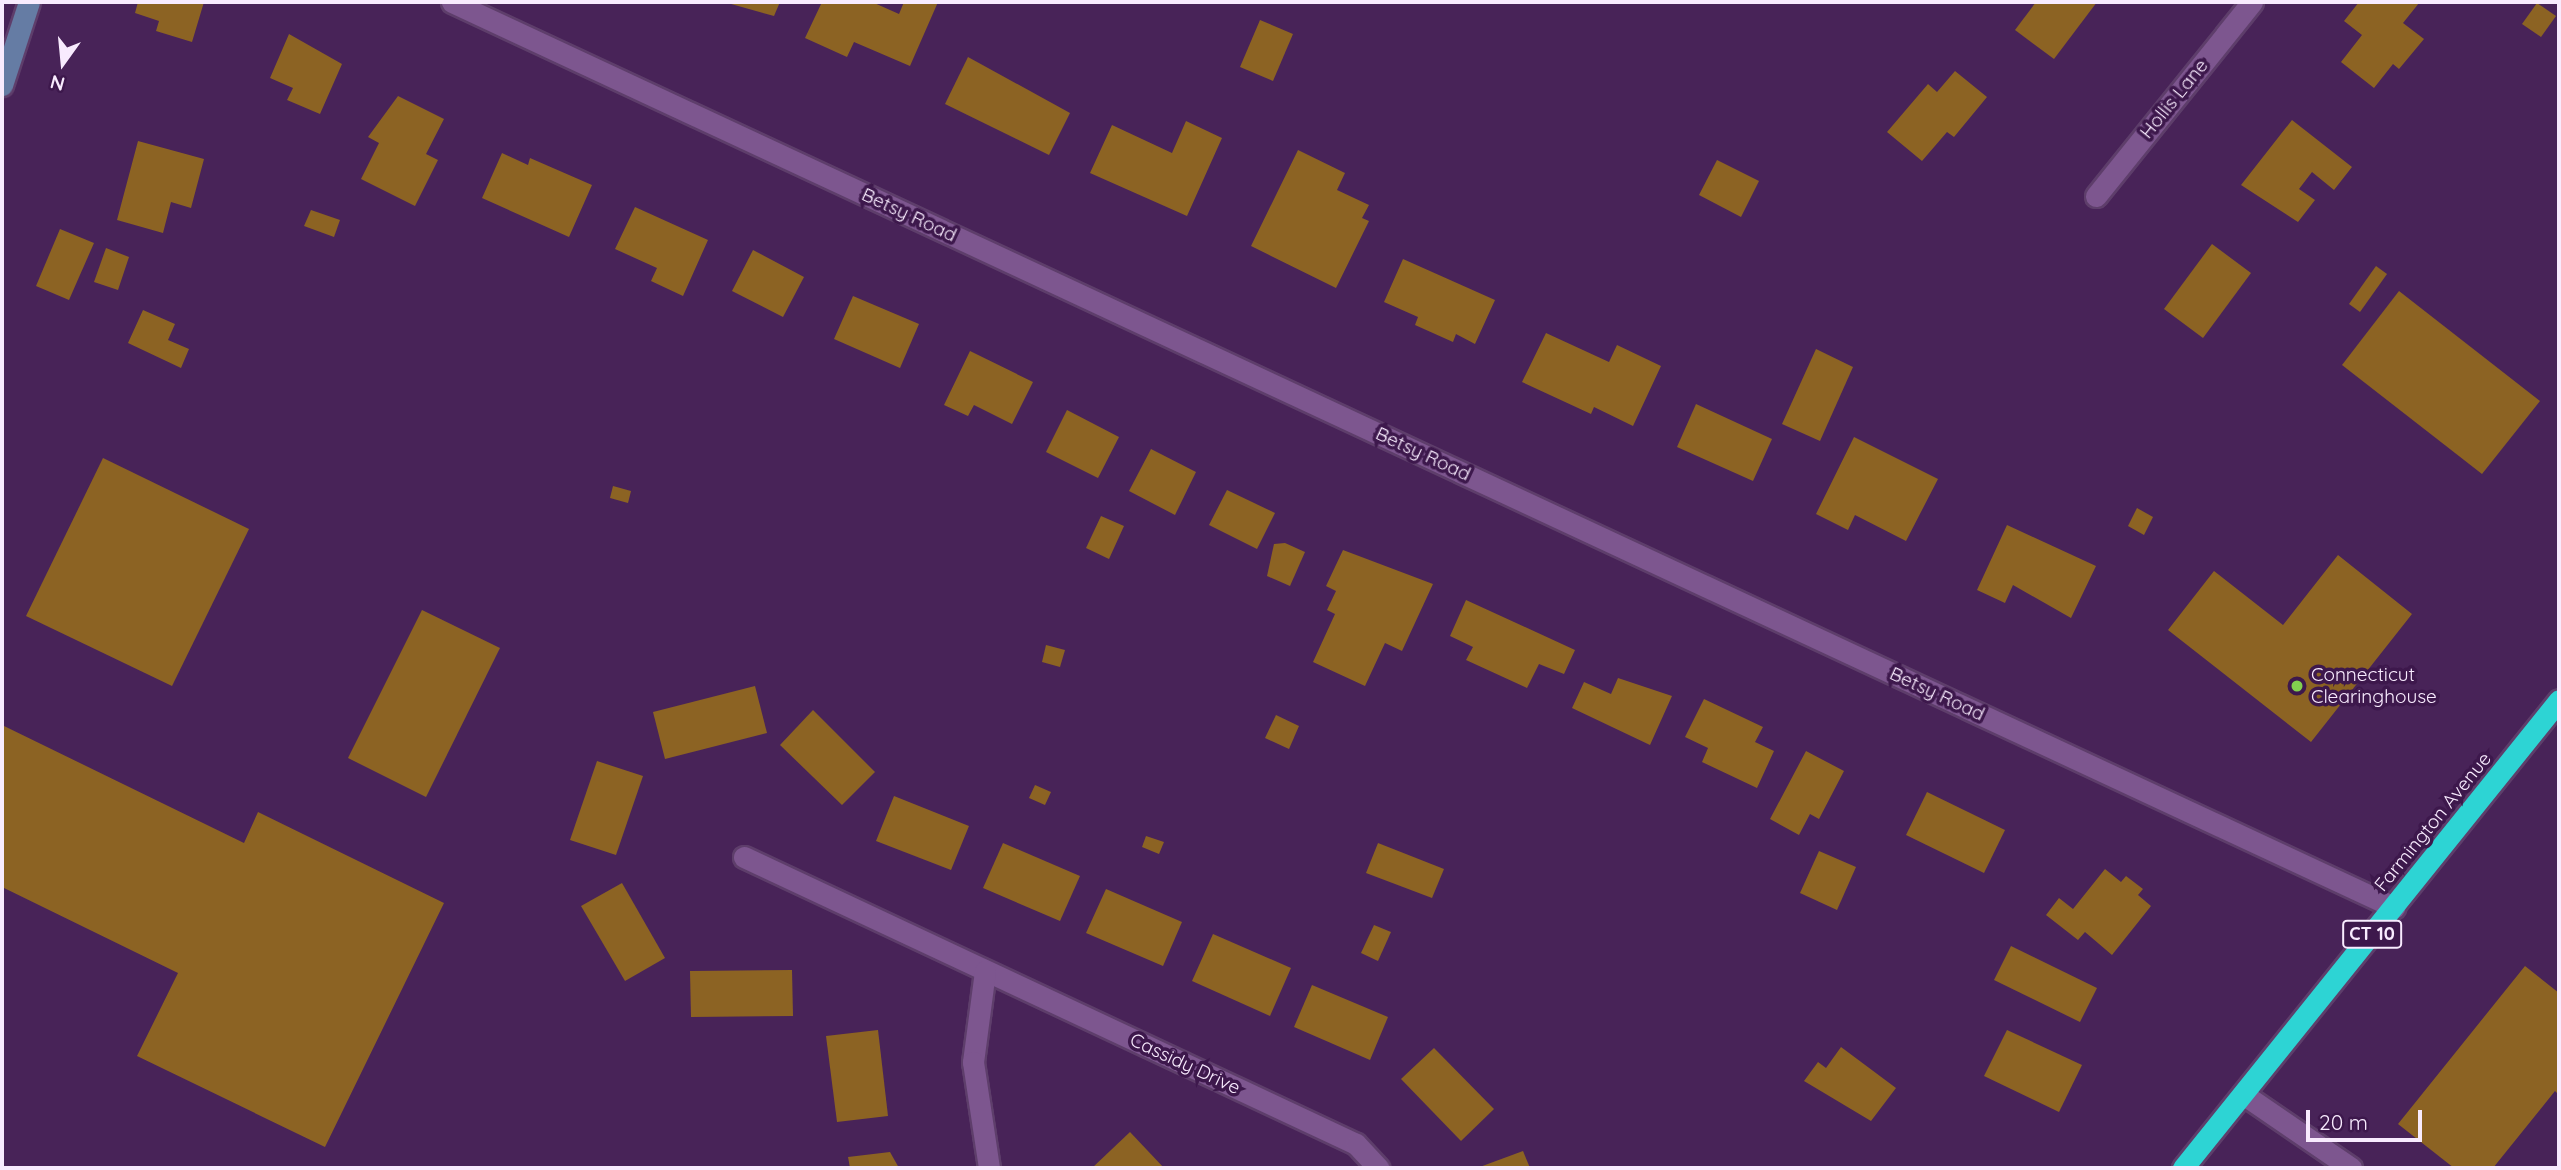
<!DOCTYPE html>
<html>
<head>
<meta charset="utf-8">
<style>
	body { margin:0 }
	#map { position:relative; width:2561px; height:1170px; overflow:hidden; background:#482358; font-family:Quicksand,sans-serif }
	div>[style] { position:absolute }
	[style*='--x'] { left:calc(var(--x)*1px); top:calc(var(--y)*1px); width:calc(var(--w)*1px); rotate:calc(var(--a)*1deg) }
	.building>* { inset:0; background:#8c6323 }
	.roads { filter:drop-shadow(2px 0 #5e3e6b) drop-shadow(-2px 0 #5e3e6b) drop-shadow(0 2px #5e3e6b) drop-shadow(0 -2px #5e3e6b) }
	.street>* { height:21px; margin:-10.5px; padding:0 10.5px; transform-origin:10.5px; border-radius:10.5px; background:#7d568f }
	.secondary>* { height:21px; margin:-10.5px; padding:0 10.5px; transform-origin:10.5px; border-radius:10.5px; background:#657ca4 }
	.highway>* { height:21px; margin:-10.5px; padding:0 10.5px; transform-origin:10.5px; border-radius:10.5px; background:#2dd4d4 }
	.dots>* { width:19px; height:19px; translate:-50% -50%; box-sizing:border-box; border:4px solid #3d184c; border-radius:50% }
	span { translate:-50% -50%; white-space:nowrap; text-align:center; line-height:1.15; -webkit-text-stroke:7px #3d184c; paint-order:stroke }
	.shield-label span { padding:2px 5px; background:#3d184c; border:2px solid; border-radius:5px; -webkit-text-stroke-width:0 }
	.shield-label { font-size:18px; color:#f8ebfe; font-weight:700 }
	.street-label { font-size:19px; color:#f8ebfe }
	.poi-label { font-size:19px; color:#f8ebfe }
	.left { translate:0 -50%; text-align:left }
	.frame { position:absolute; inset:0; border:4px solid #f8ebfe; pointer-events:none }
	.north { position:absolute; left:28px; top:28px; width:70px; height:70px; -webkit-text-stroke:5px #3d184c; paint-order:stroke; rotate:195deg; font-size:19px; font-weight:700; line-height:28px; text-align:center; color:#f8ebfe }
	.north::after { content:''; display:block; margin:auto; width:24px; height:32px; background:#f8ebfe; clip-path:polygon(50% 0,100% 100%,50% 72%,0 100%) }
	.scale { position:absolute; left:2306px; top:1110px; width:116px; height:32px; box-sizing:border-box; border:4px solid #f8ebfe; border-top:0; padding-left:9px; font-size:21px; line-height:24px; white-space:nowrap; color:#f8ebfe; -webkit-text-stroke:5px #3d184c; paint-order:stroke }
</style>
</head>
<body>
<div id="map">
	<div class="building">
		<div style="clip-path:polygon(138px 2px,204px 2px,192px 42px,156px 31px,159px 21px,135px 13px)"></div>
		<div style="clip-path:polygon(724px 2px,780px 2px,774px 16px)"></div>
		<div style="clip-path:polygon(822px 2px,872px 2px,899px 14px,904px 2px,938px 2px,910px 66px,854px 42px,847px 57px,805px 38px)"></div>
		<div style="clip-path:polygon(2036px 2px,2097px 2px,2054px 59px,2015px 30px)"></div>
		<div style="clip-path:polygon(2359px 2px,2419px 3px,2403px 23px,2424px 39px,2399px 69px,2393px 64px,2374px 88px,2341px 62px,2362px 35px,2344px 21px)"></div>
		<div style="clip-path:polygon(2537px 3px,2556px 16px,2541px 37px,2522px 24px)"></div>
		<div style="clip-path:polygon(1260px 20px,1293px 34px,1273px 81px,1240px 67px)"></div>
		<div style="clip-path:polygon(289px 34px,342px 64px,320px 114px,287px 100px,293px 88px,270px 78px)"></div>
		<div style="clip-path:polygon(968px 57px,1070px 113px,1049px 155px,945px 104px)"></div>
		<div style="clip-path:polygon(1955px 71px,1987px 97px,1954px 137px,1947px 132px,1922px 161px,1887px 132px,1928px 84px,1937px 92px)"></div>
		<div style="clip-path:polygon(398px 96px,444px 119px,426px 154px,438px 160px,415px 206px,361px 179px,379px 143px,368px 137px)"></div>
		<div style="clip-path:polygon(2292px 120px,2352px 167px,2334px 190px,2312px 172px,2299px 189px,2315px 200px,2298px 222px,2241px 185px)"></div>
		<div style="clip-path:polygon(1186px 121px,1222px 138px,1187px 216px,1090px 173px,1112px 125px,1172px 153px)"></div>
		<div style="clip-path:polygon(138px 141px,204px 159px,191px 208px,171px 202px,163px 233px,117px 220px)"></div>
		<div style="clip-path:polygon(1298px 150px,1345px 173px,1337px 190px,1369px 205px,1362px 218px,1369px 221px,1336px 288px,1251px 246px)"></div>
		<div style="clip-path:polygon(502px 153px,528px 165px,530px 158px,592px 185px,569px 237px,482px 198px)"></div>
		<div style="clip-path:polygon(1717px 160px,1759px 181px,1741px 217px,1699px 195px)"></div>
		<div style="clip-path:polygon(635px 207px,708px 240px,683px 296px,651px 281px,657px 268px,615px 249px)"></div>
		<div style="clip-path:polygon(311px 210px,340px 220px,334px 237px,304px 226px)"></div>
		<div style="clip-path:polygon(60px 229px,94px 243px,69px 300px,36px 286px)"></div>
		<div style="clip-path:polygon(2212px 244px,2251px 273px,2203px 338px,2164px 309px)"></div>
		<div style="clip-path:polygon(106px 248px,129px 257px,118px 290px,94px 282px)"></div>
		<div style="clip-path:polygon(753px 250px,804px 277px,783px 317px,732px 291px)"></div>
		<div style="clip-path:polygon(1403px 259px,1495px 300px,1475px 344px,1456px 334px,1453px 342px,1415px 325px,1418px 317px,1384px 302px)"></div>
		<div style="clip-path:polygon(2376px 266px,2387px 274px,2360px 312px,2349px 304px)"></div>
		<div style="clip-path:polygon(2399px 291px,2540px 401px,2482px 474px,2342px 365px)"></div>
		<div style="clip-path:polygon(853px 296px,919px 324px,900px 368px,834px 339px)"></div>
		<div style="clip-path:polygon(143px 310px,175px 324px,168px 340px,189px 349px,181px 368px,128px 343px)"></div>
		<div style="clip-path:polygon(1546px 333px,1609px 362px,1617px 345px,1661px 366px,1633px 426px,1594px 407px,1591px 414px,1522px 382px)"></div>
		<div style="clip-path:polygon(1816px 349px,1853px 367px,1820px 441px,1782px 424px)"></div>
		<div style="clip-path:polygon(970px 351px,1033px 382px,1012px 424px,974px 405px,968px 416px,944px 405px)"></div>
		<div style="clip-path:polygon(1696px 404px,1772px 439px,1753px 481px,1677px 447px)"></div>
		<div style="clip-path:polygon(1067px 410px,1119px 437px,1098px 478px,1046px 452px)"></div>
		<div style="clip-path:polygon(1854px 437px,1938px 479px,1906px 541px,1855px 515px,1848px 530px,1816px 514px)"></div>
		<div style="clip-path:polygon(1151px 449px,1196px 472px,1175px 515px,1129px 491px)"></div>
		<div style="clip-path:polygon(103px 458px,249px 529px,172px 686px,26px 616px)"></div>
		<div style="clip-path:polygon(613px 486px,631px 491px,628px 503px,610px 498px)"></div>
		<div style="clip-path:polygon(1227px 490px,1275px 513px,1257px 549px,1209px 525px)"></div>
		<div style="clip-path:polygon(2137px 508px,2153px 517px,2144px 535px,2128px 526px)"></div>
		<div style="clip-path:polygon(1101px 516px,1124px 526px,1109px 559px,1086px 548px)"></div>
		<div style="clip-path:polygon(2007px 525px,2096px 566px,2071px 618px,2013px 585px,2005px 603px,1977px 590px)"></div>
		<div style="clip-path:polygon(1285px 543px,1305px 552px,1290px 586px,1267px 576px,1274px 544px)"></div>
		<div style="clip-path:polygon(1343px 550px,1433px 584px,1402px 651px,1385px 643px,1365px 686px,1313px 662px,1335px 614px,1327px 610px,1336px 591px,1326px 586px)"></div>
		<div style="clip-path:polygon(2338px 555px,2412px 614px,2311px 742px,2168px 630px,2214px 571px,2283px 625px)"></div>
		<div style="clip-path:polygon(1466px 600px,1575px 650px,1564px 674px,1539px 664px,1527px 688px,1466px 660px,1473px 647px,1450px 636px)"></div>
		<div style="clip-path:polygon(422px 610px,500px 648px,426px 797px,348px 758px)"></div>
		<div style="clip-path:polygon(1046px 645px,1065px 650px,1060px 667px,1042px 662px)"></div>
		<div style="clip-path:polygon(1618px 678px,1672px 696px,1650px 745px,1572px 708px,1584px 682px,1611px 694px)"></div>
		<div style="clip-path:polygon(755px 686px,767px 733px,665px 759px,653px 712px)"></div>
		<div style="clip-path:polygon(1704px 699px,1763px 727px,1755px 742px,1774px 751px,1757px 788px,1702px 762px,1708px 748px,1685px 737px)"></div>
		<div style="clip-path:polygon(813px 710px,875px 772px,842px 805px,780px 745px)"></div>
		<div style="clip-path:polygon(1276px 715px,1299px 726px,1289px 749px,1265px 738px)"></div>
		<div style="clip-path:polygon(2px 725px,244px 843px,258px 812px,444px 903px,325px 1147px,137px 1056px,178px 973px,2px 887px)"></div>
		<div style="clip-path:polygon(1806px 751px,1844px 771px,1819px 819px,1810px 814px,1799px 835px,1770px 819px)"></div>
		<div style="clip-path:polygon(597px 761px,643px 776px,616px 855px,570px 840px)"></div>
		<div style="clip-path:polygon(1035px 785px,1051px 792px,1045px 805px,1029px 798px)"></div>
		<div style="clip-path:polygon(1927px 792px,2005px 830px,1984px 873px,1906px 835px)"></div>
		<div style="clip-path:polygon(894px 796px,969px 826px,951px 870px,876px 841px)"></div>
		<div style="clip-path:polygon(1146px 836px,1164px 842px,1159px 854px,1142px 847px)"></div>
		<div style="clip-path:polygon(1003px 843px,1080px 876px,1060px 921px,983px 888px)"></div>
		<div style="clip-path:polygon(1378px 843px,1444px 869px,1432px 898px,1366px 873px)"></div>
		<div style="clip-path:polygon(1819px 851px,1856px 867px,1837px 910px,1800px 893px)"></div>
		<div style="clip-path:polygon(2105px 869px,2121px 882px,2126px 876px,2143px 889px,2138px 895px,2151px 906px,2112px 955px,2085px 932px,2078px 940px,2046px 915px,2059px 898px,2073px 909px)"></div>
		<div style="clip-path:polygon(622px 883px,665px 958px,625px 981px,581px 906px)"></div>
		<div style="clip-path:polygon(1106px 889px,1182px 922px,1163px 966px,1086px 933px)"></div>
		<div style="clip-path:polygon(1374px 925px,1391px 932px,1378px 961px,1361px 953px)"></div>
		<div style="clip-path:polygon(1213px 934px,1291px 968px,1270px 1016px,1192px 981px)"></div>
		<div style="clip-path:polygon(2011px 946px,2097px 988px,2080px 1022px,1994px 980px)"></div>
		<div style="clip-path:polygon(2525px 966px,2559px 993px,2559px 1095px,2555px 1091px,2493px 1168px,2454px 1168px,2398px 1124px)"></div>
		<div style="clip-path:polygon(792px 970px,793px 1016px,691px 1017px,690px 971px)"></div>
		<div style="clip-path:polygon(1312px 985px,1388px 1017px,1370px 1060px,1294px 1027px)"></div>
		<div style="clip-path:polygon(878px 1030px,888px 1116px,837px 1122px,826px 1036px)"></div>
		<div style="clip-path:polygon(2007px 1030px,2082px 1065px,2059px 1112px,1984px 1076px)"></div>
		<div style="clip-path:polygon(1841px 1047px,1896px 1088px,1871px 1121px,1804px 1081px,1818px 1062px,1826px 1068px)"></div>
		<div style="clip-path:polygon(1434px 1048px,1494px 1109px,1461px 1141px,1401px 1079px)"></div>
		<div style="clip-path:polygon(1130px 1132px,1164px 1168px,1092px 1168px)"></div>
		<div style="clip-path:polygon(1523px 1151px,1530px 1168px,1477px 1168px)"></div>
		<div style="clip-path:polygon(890px 1152px,899px 1168px,850px 1168px,848px 1157px)"></div>
	</div>
	<div class="roads">
		<div class="street">
			<div style="--x:452;--y:2;--w:2143;--a:24.99"></div>
			<div style="--x:2096;--y:196;--w:249;--a:-51.2"></div>
			<div style="--x:744;--y:857;--w:676;--a:25.12"></div>
			<div style="--x:1356;--y:1144;--w:33;--a:47"></div>
			<div style="--x:985;--y:971;--w:92;--a:97.5"></div>
			<div style="--x:973;--y:1062;--w:107;--a:81.4"></div>
			<div style="--x:2243;--y:1094;--w:131;--a:34.4"></div>
		</div>
		<div class="secondary">
			<div style="--x:2;--y:85;--w:87;--a:-72"></div>
		</div>
		<div class="highway">
			<div style="--x:2183;--y:1168;--w:600;--a:-51.22"></div>
		</div>
	</div>
	<div class="dots">
		<div style="left:2297px;top:686px;background:#82d04f"></div>
	</div>
	<div class="shield-label">
		<span style="left:2372px;top:934px">CT 10</span>
	</div>
	<div class="street-label">
		<span style="left:2174px;top:99px;rotate:-51deg">Hollis Lane</span>
		<span style="left:909px;top:215px;rotate:25deg">Betsy Road</span>
		<span style="left:1423px;top:454px;rotate:25deg">Betsy Road</span>
		<span style="left:1937px;top:694px;rotate:25deg">Betsy Road</span>
		<span style="left:2433px;top:822px;rotate:-51deg">Farmington Avenue</span>
		<span style="left:1185px;top:1064px;rotate:25deg">Cassidy Drive</span>
	</div>
	<div class="poi-label">
		<span class="left" style="left:2311px;top:686px">Connecticut<br>Clearinghouse</span>
	</div>
	<div class="frame"></div>
	<div class="north">N</div>
	<div class="scale">20 m</div>
</div>
</body>
</html>
